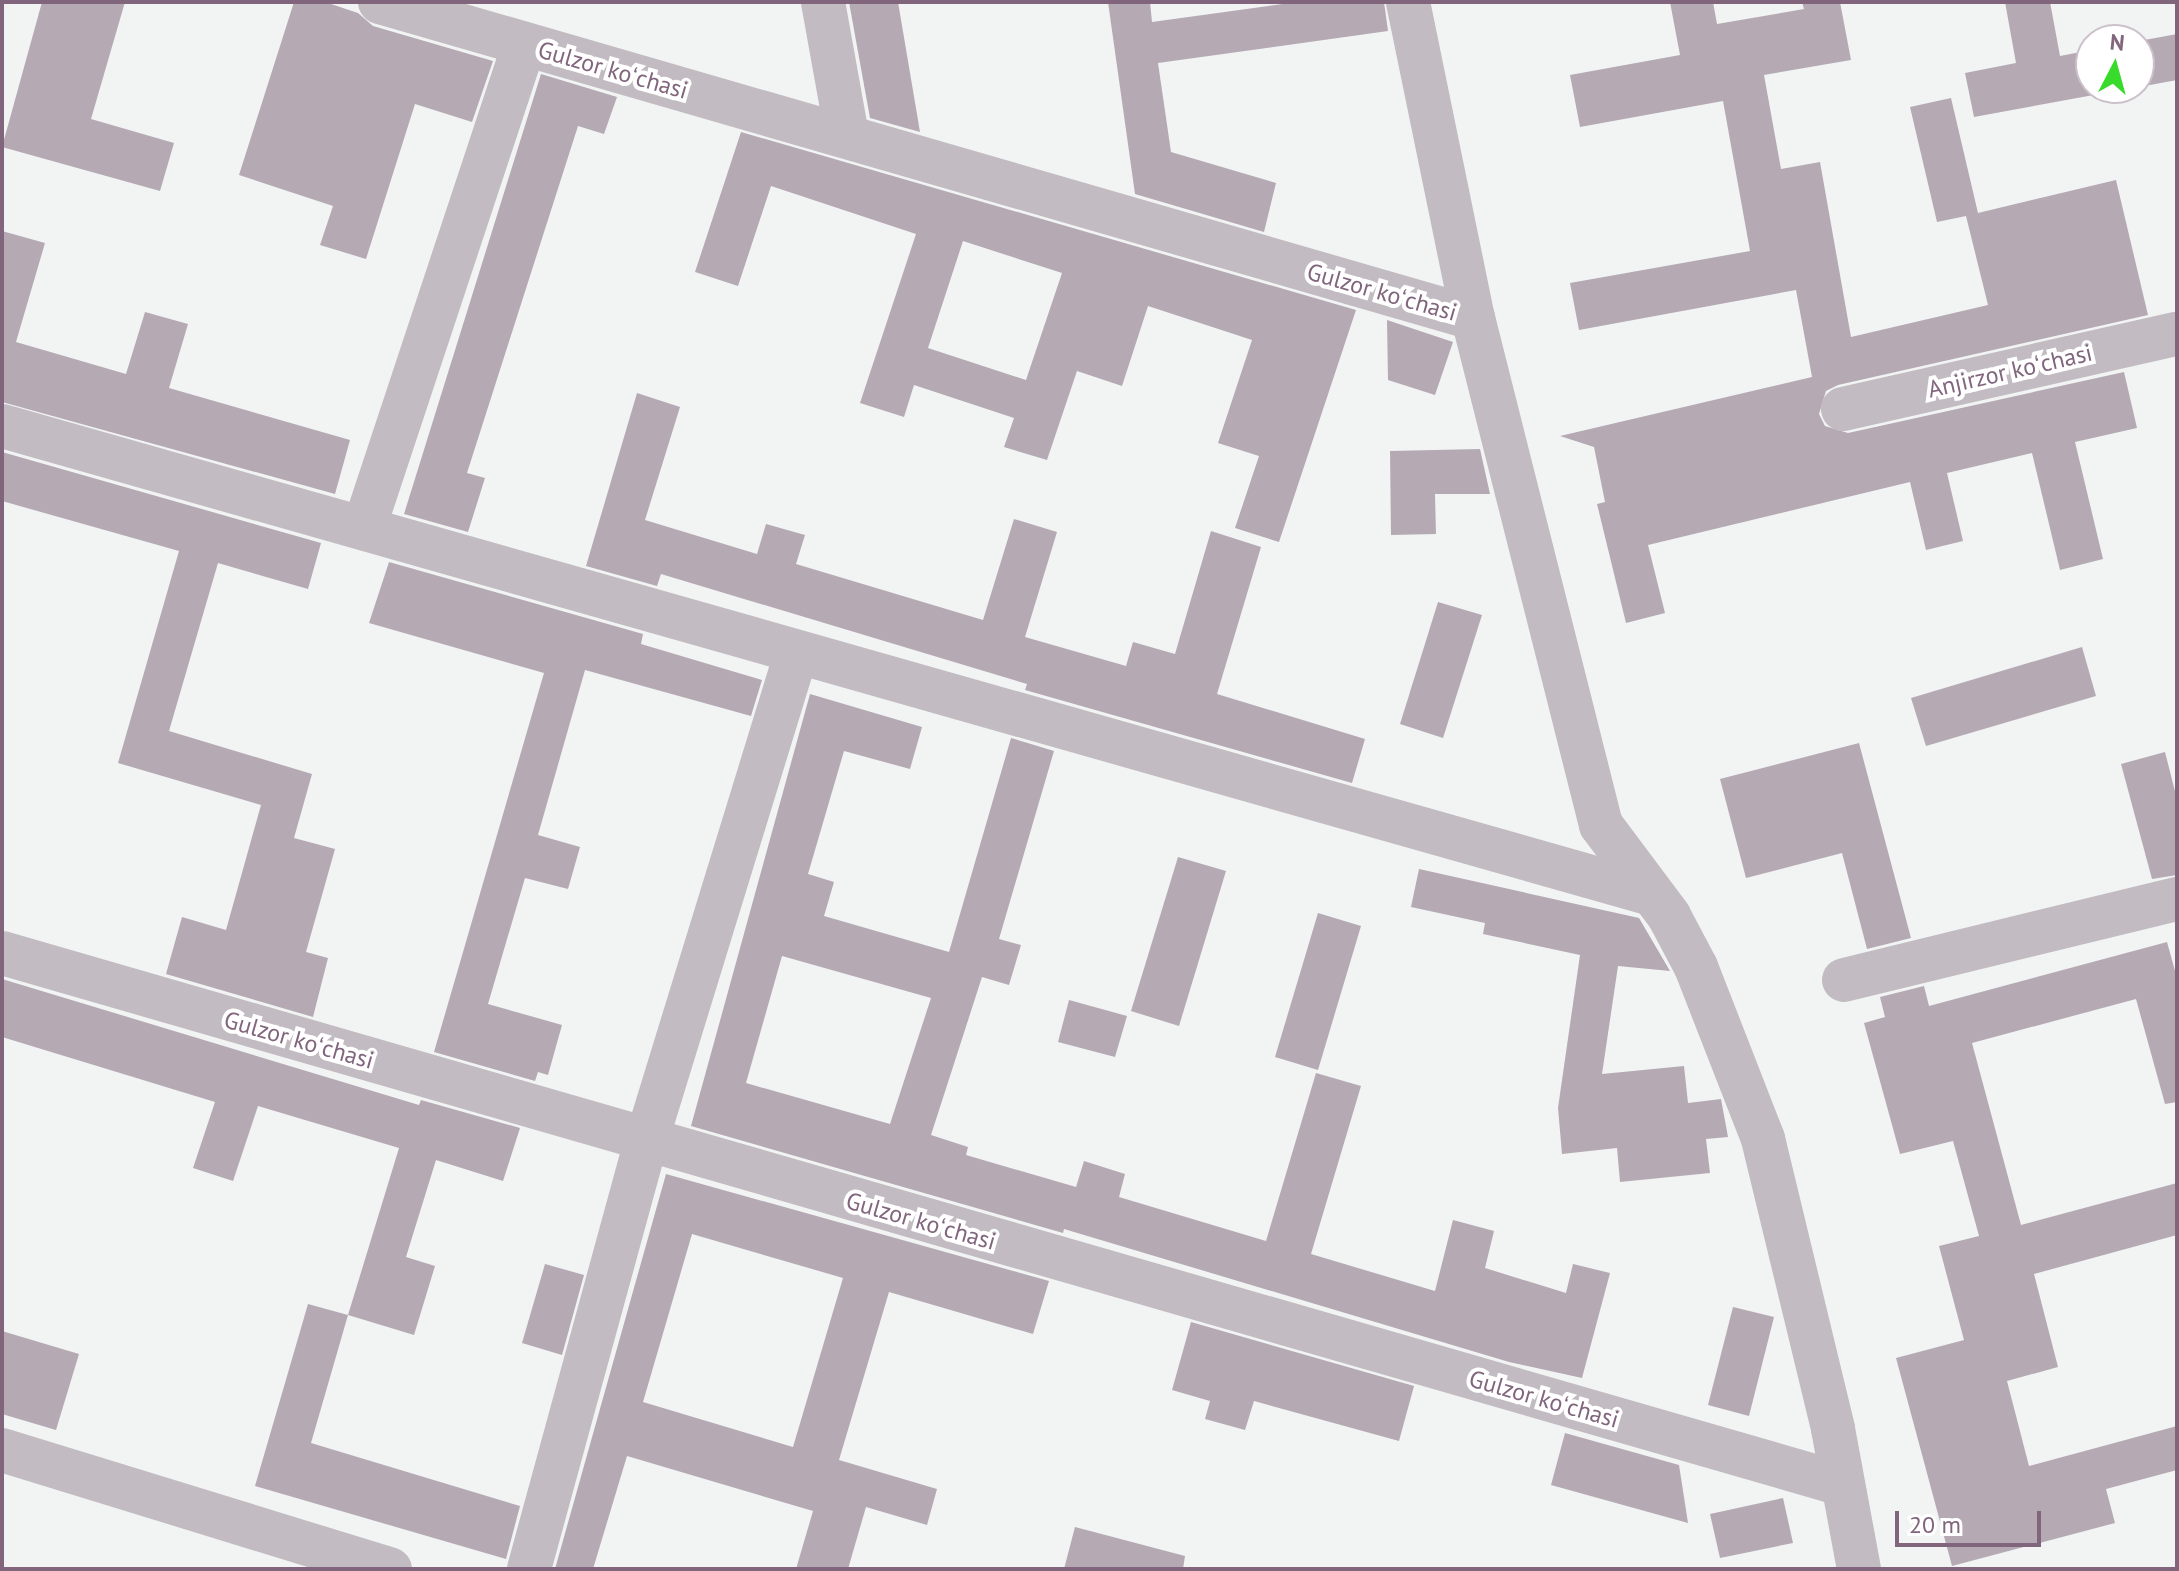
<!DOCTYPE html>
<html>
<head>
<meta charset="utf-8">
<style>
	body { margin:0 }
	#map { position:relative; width:2179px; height:1571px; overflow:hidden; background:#f1f4f3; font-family:"PT Sans",sans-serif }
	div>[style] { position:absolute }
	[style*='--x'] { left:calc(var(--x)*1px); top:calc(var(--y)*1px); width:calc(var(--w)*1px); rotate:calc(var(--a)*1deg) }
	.building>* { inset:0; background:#b5a9b4 }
	.minor>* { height:44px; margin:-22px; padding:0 22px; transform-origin:22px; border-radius:22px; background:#c2bbc1 }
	span { translate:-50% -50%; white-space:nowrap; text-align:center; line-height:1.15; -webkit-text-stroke:8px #fff; paint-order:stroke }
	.street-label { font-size:24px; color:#80657c }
	.frame { position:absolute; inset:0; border:4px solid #80657c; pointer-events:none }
	.north { position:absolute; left:2075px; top:24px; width:80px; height:80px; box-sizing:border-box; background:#fff; border:2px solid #ccc1cb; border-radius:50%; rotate:6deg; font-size:22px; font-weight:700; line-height:32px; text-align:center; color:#80657c }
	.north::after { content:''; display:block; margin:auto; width:28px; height:36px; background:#38da2b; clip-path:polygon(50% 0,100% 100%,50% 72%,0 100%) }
	.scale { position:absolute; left:1895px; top:1511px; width:146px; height:36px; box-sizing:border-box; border:4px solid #80657c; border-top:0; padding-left:10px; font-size:24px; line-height:28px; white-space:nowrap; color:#80657c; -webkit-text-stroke:6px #fff; paint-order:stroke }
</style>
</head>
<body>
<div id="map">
	<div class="building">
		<div style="clip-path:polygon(42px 2px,125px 2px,91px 119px,174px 143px,160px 191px,2px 147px)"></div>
		<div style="clip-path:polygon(294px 2px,325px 2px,358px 13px,373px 26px,493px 61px,472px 122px,415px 104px,366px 259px,320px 245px,333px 206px,239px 175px)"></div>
		<div style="clip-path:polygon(849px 2px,898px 2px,920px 132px,870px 118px)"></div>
		<div style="clip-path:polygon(1108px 2px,1150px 2px,1152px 22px,1297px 2px,1384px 2px,1388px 31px,1158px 63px,1171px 152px,1276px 183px,1264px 232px,1135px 194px)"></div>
		<div style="clip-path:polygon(1670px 2px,1713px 2px,1717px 24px,1804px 9px,1802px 2px,1840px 2px,1851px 60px,1764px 75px,1781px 169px,1820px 162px,1851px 337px,1988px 305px,1966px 216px,1937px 222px,1910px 107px,1951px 98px,1978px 213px,2116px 180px,2148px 315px,1838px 385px,1826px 391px,1819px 414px,1825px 426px,1848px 433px,2124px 372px,2137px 428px,2075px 442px,2103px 559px,2060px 570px,2032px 453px,1947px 473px,1963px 541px,1926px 550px,1910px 482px,1648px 545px,1665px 613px,1626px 623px,1597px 504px,1605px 502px,1594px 447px,1560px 436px,1812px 377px,1796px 290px,1579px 330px,1570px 283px,1750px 251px,1723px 101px,1580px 127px,1570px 75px,1680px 55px)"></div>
		<div style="clip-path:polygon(2005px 2px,2050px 2px,2060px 56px,2091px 50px,2091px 88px,2132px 88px,1974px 117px,1965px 73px,2016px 63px)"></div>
		<div style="clip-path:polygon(2177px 34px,2177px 80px,2139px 87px,2139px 41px)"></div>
		<div style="clip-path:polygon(541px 74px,617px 97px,604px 134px,578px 126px,467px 473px,485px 478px,468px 532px,404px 514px)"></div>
		<div style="clip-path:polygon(evenodd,741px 132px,1356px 310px,1279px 542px,1235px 528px,1259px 456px,1218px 443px,1252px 340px,1148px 306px,1122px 386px,1077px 371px,1047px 460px,1004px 447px,1014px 418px,914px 385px,904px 417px,860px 403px,916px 234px,771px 186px,738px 286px,695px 272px,741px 132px,963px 241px,1062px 273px,1026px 380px,928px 348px,963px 241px)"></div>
		<div style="clip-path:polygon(2px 231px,45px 243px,16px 342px,126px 374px,145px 312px,188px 324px,169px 388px,350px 440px,335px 494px,2px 402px)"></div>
		<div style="clip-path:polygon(1387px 320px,1453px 342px,1435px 395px,1388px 380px)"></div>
		<div style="clip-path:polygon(637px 393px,680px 407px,645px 520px,757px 554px,766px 524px,805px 535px,796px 564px,983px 620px,1014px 519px,1057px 532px,1025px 637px,1126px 666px,1133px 642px,1175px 654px,1211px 531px,1261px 547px,1217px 694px,1365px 739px,1352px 783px,1025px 690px,1027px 684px,661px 574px,657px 586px,586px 566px)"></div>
		<div style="clip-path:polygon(1480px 449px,1490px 494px,1435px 494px,1436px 534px,1391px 535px,1390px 451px)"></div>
		<div style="clip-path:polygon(2px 452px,321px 543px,308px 589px,218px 563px,169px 731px,312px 774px,294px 838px,335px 849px,306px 952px,328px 958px,313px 1017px,166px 974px,182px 917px,226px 930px,261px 805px,118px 763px,179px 551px,2px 501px)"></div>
		<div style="clip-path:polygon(389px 562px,643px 634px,641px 644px,762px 680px,751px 716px,585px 670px,538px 835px,580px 847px,568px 889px,525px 878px,488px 1004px,562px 1025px,548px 1075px,538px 1072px,535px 1081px,434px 1052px,544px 673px,369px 623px)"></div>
		<div style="clip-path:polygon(1438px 602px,1482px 615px,1443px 738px,1400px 724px)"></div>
		<div style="clip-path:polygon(2082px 647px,2096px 696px,1926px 746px,1911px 698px)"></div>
		<div style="clip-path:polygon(evenodd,810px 694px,922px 727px,910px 769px,844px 751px,808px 874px,834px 882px,824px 916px,949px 952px,1011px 738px,1054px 751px,999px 939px,1021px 945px,1009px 985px,982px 977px,931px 1135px,968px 1147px,966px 1155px,1076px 1187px,1084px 1161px,1125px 1174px,1119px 1197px,1266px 1241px,1316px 1073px,1361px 1086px,1311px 1254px,1435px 1291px,1453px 1220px,1494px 1231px,1485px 1268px,1566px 1293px,1573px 1264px,1610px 1273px,1582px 1378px,1509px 1362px,1064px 1229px,1063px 1233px,691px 1126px,810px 694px,782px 956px,931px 998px,890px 1124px,746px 1083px,782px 956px)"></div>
		<div style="clip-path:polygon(1859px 743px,1911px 938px,1867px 949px,1842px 853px,1746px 878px,1720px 779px)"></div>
		<div style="clip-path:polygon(2165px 752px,2177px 799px,2177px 875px,2152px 879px,2121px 764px)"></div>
		<div style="clip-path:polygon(1178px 857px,1226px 871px,1179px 1026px,1131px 1011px)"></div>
		<div style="clip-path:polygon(1419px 869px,1639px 918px,1670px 971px,1618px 966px,1602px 1074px,1684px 1066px,1688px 1103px,1721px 1099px,1728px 1137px,1706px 1139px,1710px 1173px,1620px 1182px,1617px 1148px,1562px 1154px,1558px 1108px,1580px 955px,1483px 934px,1485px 923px,1411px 907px)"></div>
		<div style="clip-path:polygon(1318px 913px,1361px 926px,1318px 1070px,1275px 1057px)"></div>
		<div style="clip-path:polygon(2167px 942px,2177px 978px,2177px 1102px,2165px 1104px,2136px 999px,1972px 1043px,2021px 1225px,2177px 1183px,2177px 1235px,2034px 1274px,2058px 1367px,2007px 1381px,2029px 1466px,2177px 1426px,2177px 1470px,2106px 1489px,2115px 1523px,1952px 1566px,1896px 1358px,1964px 1340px,1939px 1246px,1979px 1236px,1953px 1141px,1900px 1154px,1864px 1023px,1885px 1017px,1880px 997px,1924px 986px,1929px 1006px)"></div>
		<div style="clip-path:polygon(2px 979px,419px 1105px,421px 1100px,520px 1128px,503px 1181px,436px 1160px,406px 1257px,435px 1266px,414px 1335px,348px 1315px,399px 1148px,258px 1106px,233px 1181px,193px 1168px,215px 1102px,2px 1037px)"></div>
		<div style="clip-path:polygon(1069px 1000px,1127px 1016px,1115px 1057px,1058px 1042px)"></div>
		<div style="clip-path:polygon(evenodd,666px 1174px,1049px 1281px,1033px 1334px,889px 1292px,839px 1460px,937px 1489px,927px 1525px,866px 1507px,848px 1569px,796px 1569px,813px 1511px,627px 1456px,593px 1569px,555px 1569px,666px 1174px,692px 1234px,843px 1278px,793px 1447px,643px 1402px,692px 1234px)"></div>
		<div style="clip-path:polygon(545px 1264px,584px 1275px,562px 1355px,522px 1343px)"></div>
		<div style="clip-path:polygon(308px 1304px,348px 1315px,311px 1443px,520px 1506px,506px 1559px,255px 1486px)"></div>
		<div style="clip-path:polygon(1733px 1307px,1774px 1317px,1749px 1416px,1708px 1405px)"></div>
		<div style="clip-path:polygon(1191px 1322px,1414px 1386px,1399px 1441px,1254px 1401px,1245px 1430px,1205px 1419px,1210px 1401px,1172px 1390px)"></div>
		<div style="clip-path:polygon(2px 1331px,79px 1354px,56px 1430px,2px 1414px)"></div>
		<div style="clip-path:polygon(1565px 1433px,1679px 1465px,1688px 1523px,1551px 1485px)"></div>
		<div style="clip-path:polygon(1783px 1498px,1793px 1543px,1720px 1558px,1710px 1514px)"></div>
		<div style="clip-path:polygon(1075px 1527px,1185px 1556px,1183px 1569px,1064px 1569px)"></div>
	</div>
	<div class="minor">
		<div style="--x:380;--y:2;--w:1138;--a:16.13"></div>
		<div style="--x:1473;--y:318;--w:523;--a:75.83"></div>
		<div style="--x:1601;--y:825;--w:114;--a:53.2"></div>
		<div style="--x:1669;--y:916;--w:58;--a:62.1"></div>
		<div style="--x:1696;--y:967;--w:185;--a:68.7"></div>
		<div style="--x:1763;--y:1139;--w:298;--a:76.4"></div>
		<div style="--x:1833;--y:1429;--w:142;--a:79.5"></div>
		<div style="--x:823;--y:2;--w:136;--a:79.8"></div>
		<div style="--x:1408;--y:2;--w:323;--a:78.4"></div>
		<div style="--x:1843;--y:409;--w:342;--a:-12.7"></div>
		<div style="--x:2;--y:426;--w:1714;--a:15.84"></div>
		<div style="--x:364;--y:528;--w:509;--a:-71.67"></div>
		<div style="--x:2;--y:953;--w:1915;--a:16.1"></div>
		<div style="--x:1844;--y:980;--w:343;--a:-13.7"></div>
		<div style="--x:2;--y:1450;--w:406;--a:17.1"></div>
		<div style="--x:529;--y:1569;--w:443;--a:-74.7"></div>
		<div style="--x:646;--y:1142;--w:511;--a:-72.91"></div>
	</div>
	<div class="street-label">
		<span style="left:613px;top:70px;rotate:16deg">Gulzor koʻchasi</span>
		<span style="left:1382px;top:292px;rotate:16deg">Gulzor koʻchasi</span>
		<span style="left:2010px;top:371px;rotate:-13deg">Anjirzor koʻchasi</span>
		<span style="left:299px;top:1040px;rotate:16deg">Gulzor koʻchasi</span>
		<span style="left:921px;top:1221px;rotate:16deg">Gulzor koʻchasi</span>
		<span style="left:1544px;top:1399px;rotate:16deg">Gulzor koʻchasi</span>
	</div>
	<div class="frame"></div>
	<div class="north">N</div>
	<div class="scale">20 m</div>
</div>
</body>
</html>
